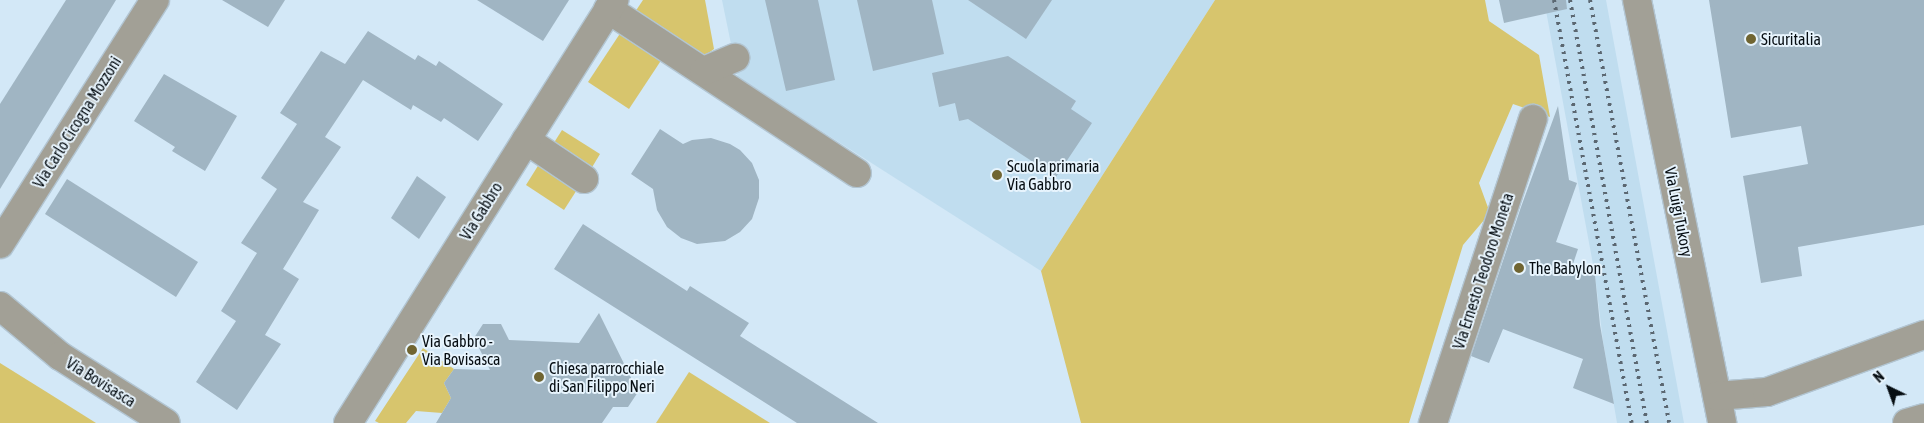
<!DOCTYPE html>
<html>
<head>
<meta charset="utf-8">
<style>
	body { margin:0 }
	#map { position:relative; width:1924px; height:423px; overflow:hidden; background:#d3e8f7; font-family:"Asap Condensed",sans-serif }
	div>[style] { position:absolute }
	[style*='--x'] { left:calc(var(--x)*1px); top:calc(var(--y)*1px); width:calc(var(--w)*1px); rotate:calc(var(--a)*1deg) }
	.built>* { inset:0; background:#c0ddef }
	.green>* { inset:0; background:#d7c56d }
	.building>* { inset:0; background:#a0b5c3 }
	.roads { filter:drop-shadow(1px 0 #b2c5d2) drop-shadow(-1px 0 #b2c5d2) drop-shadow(0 1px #b2c5d2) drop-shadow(0 -1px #b2c5d2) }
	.minor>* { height:28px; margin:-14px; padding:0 14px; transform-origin:14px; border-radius:14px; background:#a2a096 }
	.rail>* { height:4px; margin-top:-2px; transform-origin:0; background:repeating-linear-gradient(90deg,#5b6771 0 2.5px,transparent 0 7.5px) }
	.dots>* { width:14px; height:14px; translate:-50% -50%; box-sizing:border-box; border:2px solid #e7f4fd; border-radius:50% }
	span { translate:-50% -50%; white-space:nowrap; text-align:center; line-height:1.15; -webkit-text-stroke:4px #e7f4fd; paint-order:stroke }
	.poi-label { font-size:16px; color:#060d12 }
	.left { translate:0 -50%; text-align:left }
	.street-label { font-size:16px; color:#060d12 }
	.north { position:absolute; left:1864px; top:363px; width:50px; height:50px; -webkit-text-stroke:4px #e7f4fd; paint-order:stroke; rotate:318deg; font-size:14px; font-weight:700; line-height:20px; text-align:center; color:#060d12 }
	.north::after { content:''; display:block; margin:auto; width:18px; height:22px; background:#060d12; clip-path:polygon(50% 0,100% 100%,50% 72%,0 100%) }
</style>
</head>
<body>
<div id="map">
	<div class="built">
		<div style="clip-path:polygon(722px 0,1215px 0,1041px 271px,738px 78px)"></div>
		<div style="clip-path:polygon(1544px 0,1606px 0,1684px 423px,1617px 423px,1603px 341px,1595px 275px)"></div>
	</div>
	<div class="green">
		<div style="clip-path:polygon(643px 0,705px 0,714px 49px,700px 59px,633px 15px)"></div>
		<div style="clip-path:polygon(1215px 0,1485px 0,1489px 21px,1539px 55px,1550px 117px,1513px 104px,1479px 183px,1490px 213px,1463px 245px,1409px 423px,1081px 423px,1041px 271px)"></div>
		<div style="clip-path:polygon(623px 29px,664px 56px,629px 109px,588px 82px)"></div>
		<div style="clip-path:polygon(562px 130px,600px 154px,588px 174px,550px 149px)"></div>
		<div style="clip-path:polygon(541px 161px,580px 185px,564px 210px,526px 185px)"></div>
		<div style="clip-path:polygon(423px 348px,454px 369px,444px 383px,451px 398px,442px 413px,416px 411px,406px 423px,379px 423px,375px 421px)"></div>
		<div style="clip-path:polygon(0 363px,45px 391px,96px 423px,0 423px)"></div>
		<div style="clip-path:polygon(689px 372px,770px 423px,656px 423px)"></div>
	</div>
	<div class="building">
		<div style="clip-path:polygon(66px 0,116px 0,0 189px,0 104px)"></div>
		<div style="clip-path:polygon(222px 0,285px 0,268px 27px)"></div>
		<div style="clip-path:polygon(477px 0,569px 0,543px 41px)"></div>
		<div style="clip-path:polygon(765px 0,818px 0,835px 80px,786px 91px)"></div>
		<div style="clip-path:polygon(857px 0,932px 0,944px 54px,873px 71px)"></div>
		<div style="clip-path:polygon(968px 0,1052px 0,1026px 39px)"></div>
		<div style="clip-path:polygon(1499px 0,1566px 0,1567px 9px,1504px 23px)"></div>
		<div style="clip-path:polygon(1709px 0,1924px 0,1924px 225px,1798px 247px,1802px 276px,1761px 283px,1743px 176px,1808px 164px,1801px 126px,1731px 138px)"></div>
		<div style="clip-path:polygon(368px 31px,415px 60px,418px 55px,436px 66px,439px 61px,503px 104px,478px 141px,444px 118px,441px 122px,413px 105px,411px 110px,363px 80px,325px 137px,341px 147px,303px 202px,319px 210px,283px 269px,299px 279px,265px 335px,281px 344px,237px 410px,196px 382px,236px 321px,221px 311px,257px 253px,241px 243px,277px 189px,261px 178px,297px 124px,280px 113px,321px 51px,345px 64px)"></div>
		<div style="clip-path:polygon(1008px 56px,1076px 101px,1071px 109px,1092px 123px,1056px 177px,968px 119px,959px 121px,955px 103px,939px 107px,932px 73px)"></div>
		<div style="clip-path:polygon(164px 74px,237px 116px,205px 171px,172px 151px,175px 147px,134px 121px)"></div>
		<div style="clip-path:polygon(1558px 106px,1569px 180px,1577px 183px,1556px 242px,1578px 249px,1572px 267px,1595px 275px,1600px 325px,1614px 404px,1573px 388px,1583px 359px,1503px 329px,1489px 363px,1471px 356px,1521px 207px)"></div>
		<div style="clip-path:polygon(660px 129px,683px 144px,692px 140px,711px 138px,730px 144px,740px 150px,752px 163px,759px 180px,759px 198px,752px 219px,740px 232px,725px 241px,697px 244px,681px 238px,667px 227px,657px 210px,653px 189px,631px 174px)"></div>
		<div style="clip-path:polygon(417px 176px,446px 197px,419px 239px,391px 218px)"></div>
		<div style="clip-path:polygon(67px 179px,198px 262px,176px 297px,45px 214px)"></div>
		<div style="clip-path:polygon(583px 224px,687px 291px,690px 286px,749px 323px,740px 336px,878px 423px,797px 423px,554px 269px)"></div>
		<div style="clip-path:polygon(599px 313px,638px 392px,628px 407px,613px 407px,602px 423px,436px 423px,451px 398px,444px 383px,454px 369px,490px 370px,474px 338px,483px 324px,501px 324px,509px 340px,579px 343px)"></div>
	</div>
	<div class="roads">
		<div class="minor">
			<div style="--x:1637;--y:0;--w:431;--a:78.6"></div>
			<div style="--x:608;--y:9;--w:298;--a:33.4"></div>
			<div style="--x:704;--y:71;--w:34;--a:-23"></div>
			<div style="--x:526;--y:140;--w:70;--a:33.9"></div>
			<div style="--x:0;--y:244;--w:289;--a:-57.6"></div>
			<div style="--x:0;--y:306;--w:78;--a:39.8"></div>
			<div style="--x:60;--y:356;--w:125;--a:32.3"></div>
			<div style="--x:1717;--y:396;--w:50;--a:-4.6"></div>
			<div style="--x:1767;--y:392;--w:167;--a:-20"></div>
			<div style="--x:348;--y:423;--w:500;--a:-57.8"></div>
			<div style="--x:1433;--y:423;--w:320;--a:-71.8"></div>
			<div style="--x:1907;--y:423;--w:18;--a:-16"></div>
		</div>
	</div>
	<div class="rail">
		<div style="--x:1554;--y:0;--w:430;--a:79.6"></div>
		<div style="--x:1570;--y:0;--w:430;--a:79.7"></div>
		<div style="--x:1590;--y:0;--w:430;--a:79.4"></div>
	</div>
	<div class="dots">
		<div style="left:1751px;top:39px;background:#706532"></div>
		<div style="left:997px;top:175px;background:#706532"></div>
		<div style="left:1519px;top:268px;background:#706532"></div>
		<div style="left:412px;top:350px;background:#706532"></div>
		<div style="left:539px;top:377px;background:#706532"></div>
	</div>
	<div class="poi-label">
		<span class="left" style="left:1761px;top:39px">Sicuritalia</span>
		<span class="left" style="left:1007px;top:175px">Scuola primaria<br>Via Gabbro</span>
		<span class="left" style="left:1529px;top:268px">The Babylon</span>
		<span class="left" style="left:422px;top:350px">Via Gabbro -<br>Via Bovisasca</span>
		<span class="left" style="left:549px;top:377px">Chiesa parrocchiale<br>di San Filippo Neri</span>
	</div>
	<div class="street-label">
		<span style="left:77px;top:122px;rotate:-58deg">Via Carlo Cicogna Mozzoni</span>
		<span style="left:481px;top:211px;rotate:-58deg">Via Gabbro</span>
		<span style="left:1679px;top:212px;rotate:79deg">Via Luigi Tukory</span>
		<span style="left:1483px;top:271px;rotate:-72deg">Via Ernesto Teodoro Moneta</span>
		<span style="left:101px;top:382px;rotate:32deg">Via Bovisasca</span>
	</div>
	<div class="north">N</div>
</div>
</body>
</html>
